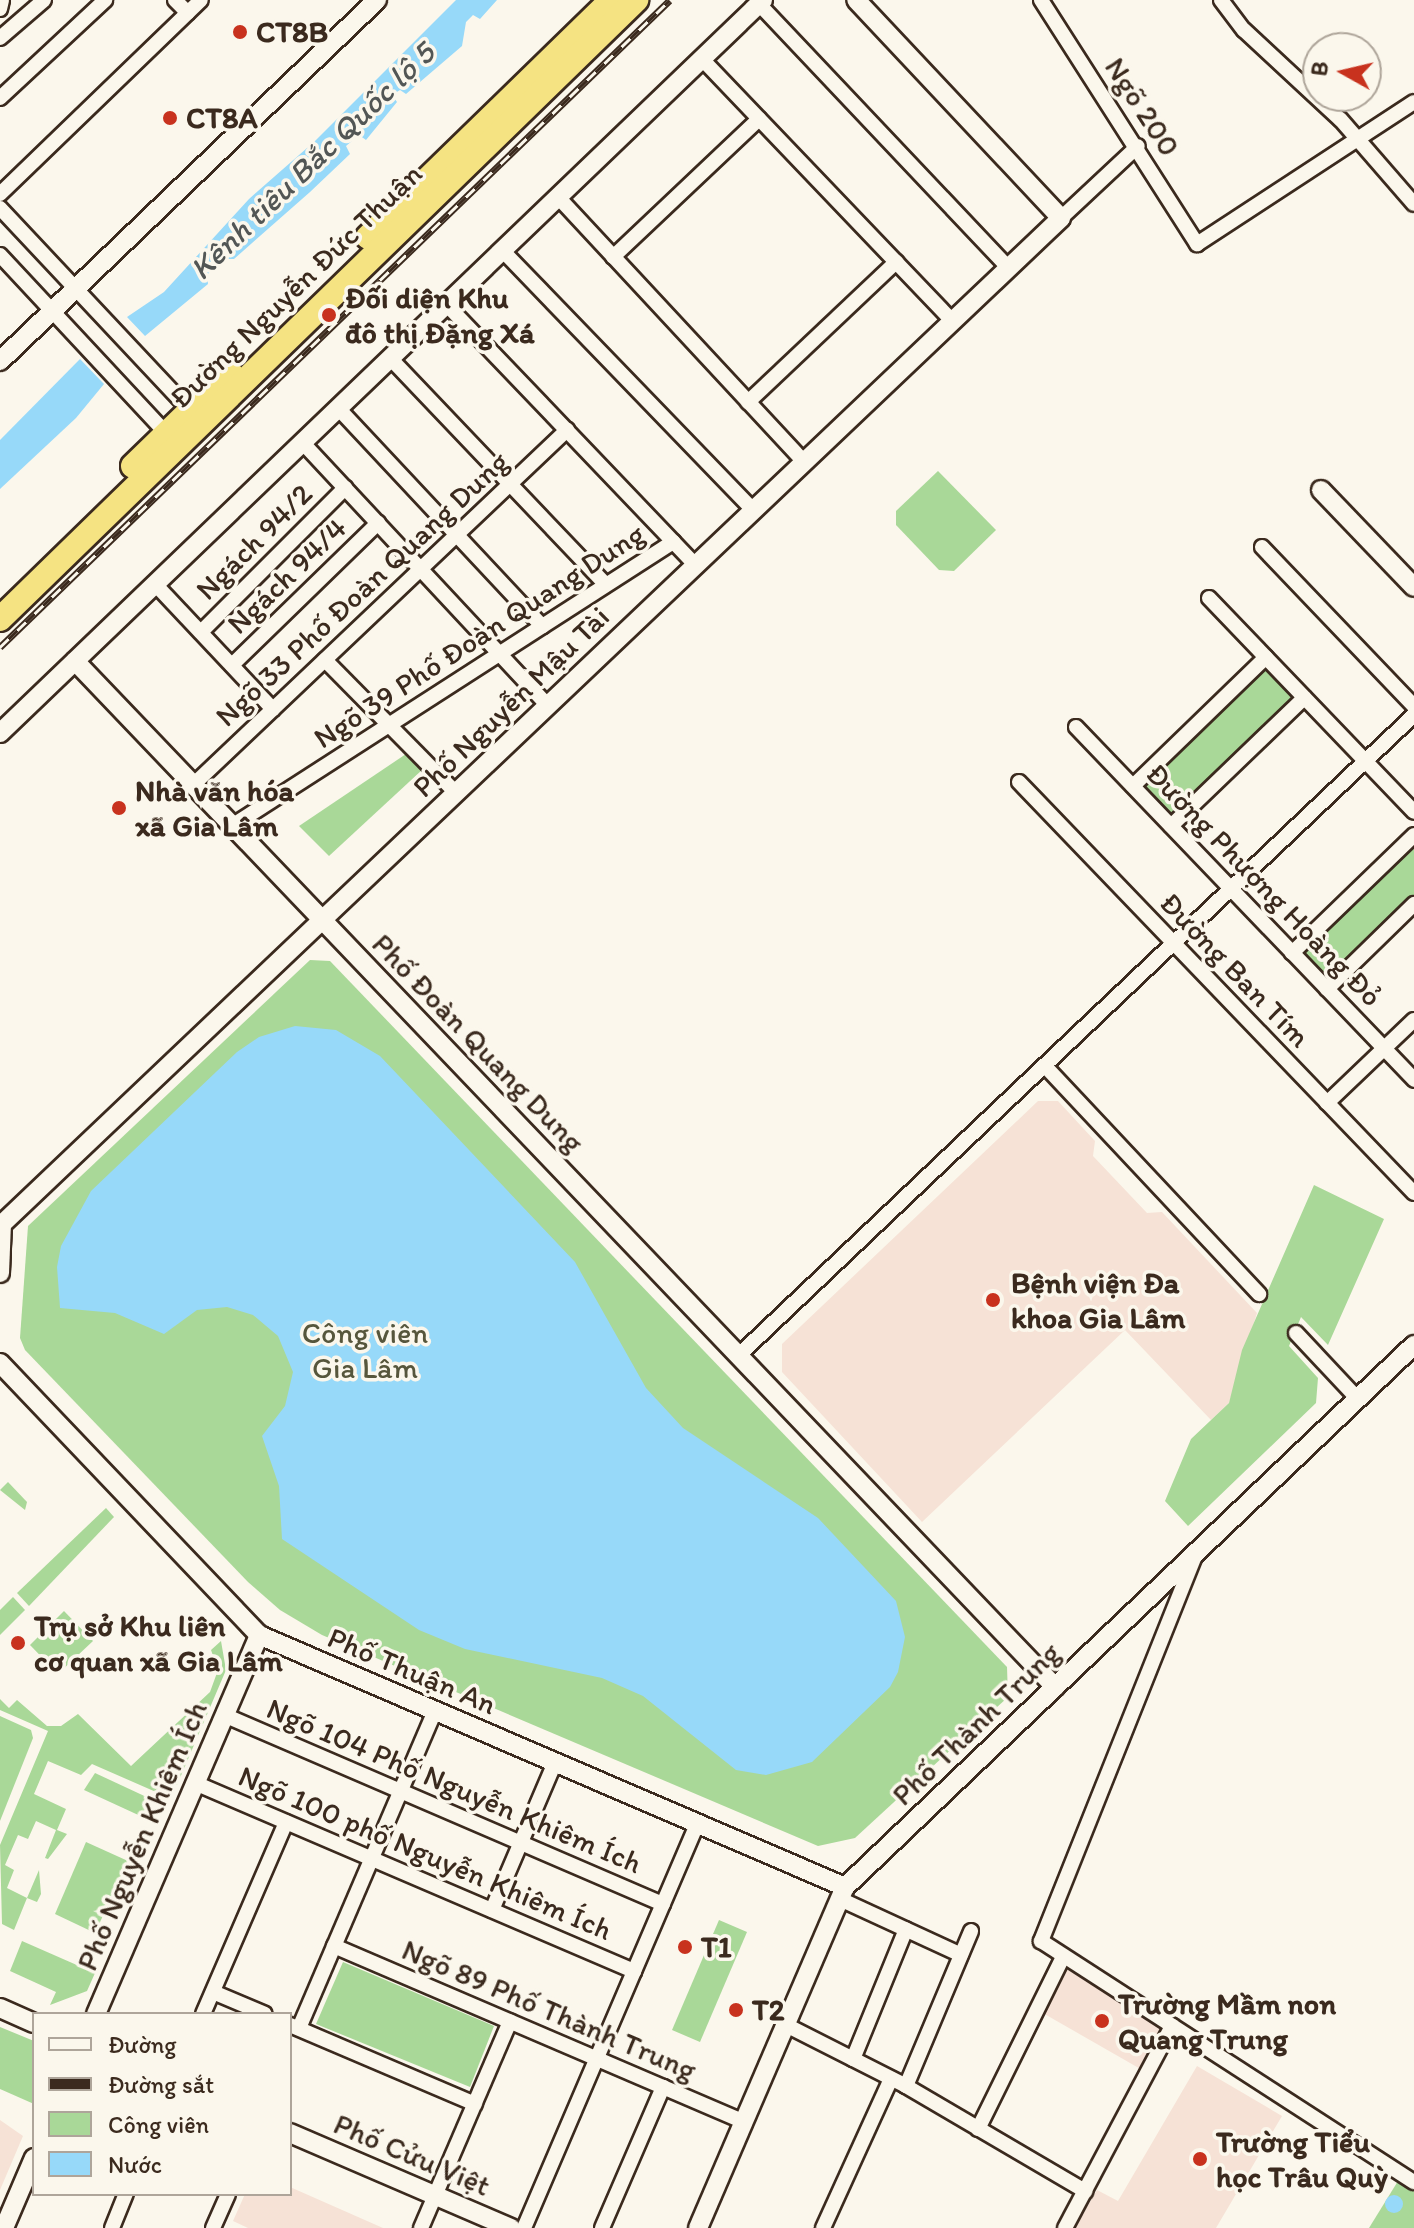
<!DOCTYPE html>
<html>
<head>
<meta charset="utf-8">
<style>
	body { margin:0 }
	#map { position:relative; width:1414px; height:2228px; overflow:hidden; background:#fbf7ec; font-family:Itim,sans-serif }
	div>[style] { position:absolute }
	[style*='--x'] { left:calc(var(--x)*1px); top:calc(var(--y)*1px); width:calc(var(--w)*1px); rotate:calc(var(--a)*1deg) }
	.built>* { inset:0; background:#f6e2d6 }
	.green>* { inset:0; background:#a9d898 }
	.water>* { inset:0; background:#97d9f9 }
	.round { border-radius:50% }
	.roads { filter:drop-shadow(2px 0 #3b2a1e) drop-shadow(-2px 0 #3b2a1e) drop-shadow(0 2px #3b2a1e) drop-shadow(0 -2px #3b2a1e) }
	.street>* { height:14px; margin:-7px; padding:0 7px; transform-origin:7px; border-radius:7px; background:#fbf7ec }
	.secondary>* { height:18px; margin:-9px; padding:0 9px; transform-origin:9px; border-radius:9px; background:#fbf7ec }
	.highway>* { height:24px; margin:-12px; padding:0 12px; transform-origin:12px; border-radius:12px; background:#f5e382 }
	.rail>* { height:7px; margin-top:-3.5px; transform-origin:0; background:repeating-linear-gradient(90deg,#fbf7ec 0 12px,#3b2a1e 0 24px); box-sizing:border-box; border-block:2px solid #3b2a1e }
	.dots>* { width:22px; height:22px; translate:-50% -50%; box-sizing:border-box; border:4px solid #fbf7ec; border-radius:50% }
	span { translate:-50% -50%; white-space:nowrap; text-align:center; line-height:1.15; -webkit-text-stroke:7px #fbf7ec; paint-order:stroke }
	.poi-label { font-size:30px; color:#3b2a1e; font-weight:700 }
	.left { translate:0 -50%; text-align:left }
	.street-label { font-size:30px; color:#3b2a1e }
	.park-label { font-size:30px; color:#56563c }
	.water-label { font-size:32px; color:#525655; font-style:italic }
	.legend { position:absolute; left:32px; top:2012px; width:260px; height:184px; box-sizing:border-box; background:#fbf7ec; border:2px solid #aea59a; margin:0; padding:10px 14px; list-style:none; font-size:24px; color:#3b2a1e }
	.legend li { display:flex; align-items:center; gap:16px; height:40px }
	.legend b { width:40px; border:2px solid #aea59a }
	.north { position:absolute; left:1302px; top:32px; width:80px; height:80px; box-sizing:border-box; background:#fbf7ec; border:2px solid #aea59a; border-radius:50%; rotate:278deg; font-size:22px; font-weight:700; line-height:32px; text-align:center; color:#3b2a1e }
	.north::after { content:''; display:block; margin:auto; width:28px; height:36px; background:#c8321e; clip-path:polygon(50% 0,100% 100%,50% 72%,0 100%) }
</style>
</head>
<body>
<div id="map">
	<div class="built">
		<div style="clip-path:polygon(1038px 1101px,1058px 1101px,1095px 1141px,1093px 1156px,1147px 1213px,1162px 1212px,1257px 1313px,1229px 1403px,1211px 1420px,1125px 1330px,922px 1522px,782px 1372px,782px 1344px)"></div>
		<div style="clip-path:polygon(1066px 1968px,1162px 2030px,1144px 2071px,1041px 2012px)"></div>
		<div style="clip-path:polygon(1197px 2066px,1282px 2116px,1216px 2228px,1075px 2228px,1097px 2190px,1118px 2201px)"></div>
		<div style="clip-path:polygon(0 2120px,23px 2136px,0 2190px)"></div>
		<div style="clip-path:polygon(290px 2187px,383px 2228px,248px 2228px,233px 2221px,245px 2194px,290px 2194px)"></div>
	</div>
	<div class="green">
		<div style="clip-path:polygon(938px 471px,996px 530px,954px 571px,939px 570px,896px 525px,896px 511px)"></div>
		<div style="clip-path:polygon(1266px 657px,1304px 698px,1171px 826px,1133px 786px)"></div>
		<div style="clip-path:polygon(406px 754px,422px 770px,329px 856px,299px 826px)"></div>
		<div style="clip-path:polygon(1414px 835px,1414px 904px,1327px 989px,1292px 953px)"></div>
		<div style="clip-path:polygon(310px 960px,330px 961px,1007px 1667px,1008px 1697px,855px 1838px,818px 1846px,322px 1635px,280px 1610px,248px 1582px,25px 1350px,20px 1338px,28px 1226px)"></div>
		<div style="clip-path:polygon(1314px 1185px,1384px 1219px,1328px 1345px,1301px 1317px,1289px 1346px,1318px 1378px,1316px 1403px,1188px 1526px,1165px 1501px,1191px 1439px,1229px 1403px,1242px 1350px)"></div>
		<div style="clip-path:polygon(8px 1482px,27px 1502px,25px 1510px,0 1490px)"></div>
		<div style="clip-path:polygon(106px 1508px,114px 1517px,29px 1606px,17px 1593px)"></div>
		<div style="clip-path:polygon(13px 1597px,25px 1610px,0 1635px,0 1610px)"></div>
		<div style="clip-path:polygon(64px 1611px,93px 1641px,58px 1674px,30px 1645px)"></div>
		<div style="clip-path:polygon(221px 1641px,226px 1670px,177px 1785px,164px 1780px,156px 1792px,92px 1764px,81px 1775px,48px 1761px,34px 1794px,66px 1809px,57px 1830px,67px 1834px,48px 1859px,45px 1858px,56px 1830px,36px 1821px,28px 1839px,18px 1835px,5px 1865px,14px 1870px,7px 1888px,27px 1898px,39px 1870px,41px 1894px,37px 1902px,27px 1898px,14px 1930px,2px 1924px,0 1845px,48px 1731px,0 1710px,0 1699px,9px 1708px,17px 1700px,47px 1726px,61px 1726px,78px 1714px,131px 1766px,210px 1692px,218px 1670px,211px 1650px)"></div>
		<div style="clip-path:polygon(0 1716px,31px 1730px,33px 1738px,0 1821px)"></div>
		<div style="clip-path:polygon(95px 1773px,153px 1800px,147px 1819px,84px 1790px)"></div>
		<div style="clip-path:polygon(86px 1842px,128px 1861px,95px 1933px,55px 1914px)"></div>
		<div style="clip-path:polygon(719px 1920px,747px 1932px,700px 2042px,672px 2030px)"></div>
		<div style="clip-path:polygon(22px 1941px,95px 1973px,87px 1991px,50px 2005px,56px 1992px,10px 1971px)"></div>
		<div style="clip-path:polygon(343px 1962px,494px 2026px,470px 2087px,316px 2024px)"></div>
		<div style="clip-path:polygon(0 2027px,34px 2041px,34px 2104px,0 2089px)"></div>
		<div style="clip-path:polygon(1398px 2181px,1414px 2191px,1414px 2228px,1369px 2228px)"></div>
	</div>
	<div class="water">
		<div style="clip-path:polygon(456px 0,497px 0,480px 19px,473px 15px,466px 22px,462px 46px,406px 94px,400px 90px,392px 95px,397px 102px,366px 140px,359px 135px,346px 146px,350px 154px,310px 192px,234px 259px,221px 259px,207px 275px,208px 284px,145px 336px,127px 317px,164px 292px,249px 199px,315px 141px)"></div>
		<div style="clip-path:polygon(80px 359px,104px 384px,76px 418px,0 489px,0 440px)"></div>
		<div style="clip-path:polygon(295px 1026px,336px 1030px,380px 1056px,575px 1262px,646px 1388px,683px 1428px,818px 1518px,896px 1601px,905px 1637px,898px 1672px,890px 1687px,812px 1762px,766px 1775px,736px 1770px,643px 1696px,602px 1678px,465px 1649px,419px 1630px,282px 1539px,279px 1486px,262px 1436px,285px 1406px,293px 1372px,278px 1336px,253px 1315px,227px 1307px,197px 1310px,164px 1334px,115px 1313px,60px 1308px,57px 1267px,61px 1246px,91px 1191px,237px 1052px,259px 1037px)"></div>
		<div class="round" style="left:1385px;top:2195px;width:18px;height:18px"></div>
	</div>
	<div class="roads">
		<div class="street">
			<div style="--x:175;--y:0;--w:18;--a:45"></div>
			<div style="--x:1041;--y:0;--w:290;--a:57.4"></div>
			<div style="--x:1197;--y:244;--w:259;--a:-33.2"></div>
			<div style="--x:1221;--y:0;--w:38;--a:53"></div>
			<div style="--x:1244;--y:30;--w:132;--a:42.9"></div>
			<div style="--x:1341;--y:120;--w:111;--a:49"></div>
			<div style="--x:759;--y:4;--w:364;--a:46.6"></div>
			<div style="--x:0;--y:9;--w:9;--a:-77"></div>
			<div style="--x:0;--y:38;--w:58;--a:-40.8"></div>
			<div style="--x:702;--y:59;--w:362;--a:46.3"></div>
			<div style="--x:0;--y:98;--w:144;--a:-43"></div>
			<div style="--x:0;--y:194;--w:279;--a:-44"></div>
			<div style="--x:558;--y:197;--w:362;--a:47.1"></div>
			<div style="--x:0;--y:208;--w:277;--a:46.8"></div>
			<div style="--x:1061;--y:218;--w:105;--a:-43.1"></div>
			<div style="--x:502;--y:250;--w:361;--a:46"></div>
			<div style="--x:0;--y:255;--w:243;--a:47"></div>
			<div style="--x:613;--y:257;--w:201;--a:-43.4"></div>
			<div style="--x:446;--y:304;--w:361;--a:46.3"></div>
			<div style="--x:390;--y:358;--w:313;--a:46.4"></div>
			<div style="--x:748;--y:402;--w:204;--a:-43.4"></div>
			<div style="--x:338;--y:408;--w:299;--a:46.9"></div>
			<div style="--x:302;--y:442;--w:361;--a:47"></div>
			<div style="--x:1262;--y:547;--w:220;--a:46.3"></div>
			<div style="--x:155;--y:584;--w:172;--a:46.7"></div>
			<div style="--x:1209;--y:598;--w:296;--a:46.2"></div>
			<div style="--x:201;--y:632;--w:204;--a:-45"></div>
			<div style="--x:325;--y:660;--w:187;--a:45.4"></div>
			<div style="--x:232;--y:665;--w:204;--a:-44.2"></div>
			<div style="--x:1076;--y:727;--w:489;--a:46.2"></div>
			<div style="--x:1019;--y:782;--w:570;--a:46.14"></div>
			<div style="--x:193;--y:785;--w:516;--a:-43.51"></div>
			<div style="--x:1133;--y:786;--w:185;--a:-44.1"></div>
			<div style="--x:232;--y:826;--w:525;--a:-32.78"></div>
			<div style="--x:1171;--y:826;--w:185;--a:-43.9"></div>
			<div style="--x:1292;--y:953;--w:170;--a:-44"></div>
			<div style="--x:1327;--y:989;--w:122;--a:-44.3"></div>
			<div style="--x:1045;--y:1066;--w:313;--a:46.8"></div>
			<div style="--x:1327;--y:1103;--w:120;--a:-43.7"></div>
			<div style="--x:1296;--y:1333;--w:91;--a:46.8"></div>
			<div style="--x:738;--y:1356;--w:932;--a:-43.48"></div>
			<div style="--x:1195;--y:1556;--w:415;--a:111.8"></div>
			<div style="--x:1041;--y:1941;--w:444;--a:32.9"></div>
			<div style="--x:224;--y:1715;--w:478;--a:23.3"></div>
			<div style="--x:195;--y:1783;--w:478;--a:23.2"></div>
			<div style="--x:840;--y:1899;--w:133;--a:24.8"></div>
			<div style="--x:492;--y:1910;--w:161;--a:-66.9"></div>
			<div style="--x:334;--y:1946;--w:446;--a:23.2"></div>
			<div style="--x:213;--y:1992;--w:56;--a:22.9"></div>
			<div style="--x:203;--y:2014;--w:209;--a:-66.6"></div>
			<div style="--x:290;--y:2025;--w:201;--a:23.1"></div>
			<div style="--x:786;--y:2025;--w:135;--a:26.9"></div>
			<div style="--x:906;--y:2086;--w:208;--a:30.4"></div>
			<div style="--x:299;--y:2028;--w:345;--a:-66.8"></div>
			<div style="--x:853;--y:2059;--w:140;--a:-67.8"></div>
			<div style="--x:906;--y:2086;--w:168;--a:-67.2"></div>
			<div style="--x:978;--y:2129;--w:192;--a:-63.7"></div>
			<div style="--x:112;--y:2228;--w:37;--a:-68"></div>
			<div style="--x:213;--y:2228;--w:37;--a:-66"></div>
			<div style="--x:421;--y:2228;--w:225;--a:-66.7"></div>
			<div style="--x:524;--y:2228;--w:439;--a:-66.8"></div>
			<div style="--x:602;--y:2228;--w:154;--a:-66.6"></div>
			<div style="--x:823;--y:2228;--w:164;--a:-65.5"></div>
			<div style="--x:1065;--y:2228;--w:229;--a:-62.1"></div>
		</div>
		<div class="secondary">
			<div style="--x:0;--y:361;--w:522;--a:-43.76"></div>
			<div style="--x:1321;--y:490;--w:134;--a:46.2"></div>
			<div style="--x:75;--y:661;--w:1419;--a:46.31"></div>
			<div style="--x:0;--y:733;--w:1058;--a:-43.85"></div>
			<div style="--x:0;--y:1226;--w:1463;--a:-43.53"></div>
			<div style="--x:1061;--y:218;--w:299;--a:-133.2"></div>
			<div style="--x:0;--y:1273;--w:49;--a:-87.7"></div>
			<div style="--x:0;--y:1363;--w:376;--a:46.4"></div>
			<div style="--x:259;--y:1635;--w:638;--a:23.27"></div>
			<div style="--x:0;--y:2008;--w:37;--a:24"></div>
			<div style="--x:96;--y:2014;--w:413;--a:-66.7"></div>
			<div style="--x:290;--y:2133;--w:241;--a:23.3"></div>
			<div style="--x:4;--y:2228;--w:76;--a:-66.8"></div>
			<div style="--x:698;--y:2228;--w:371;--a:-66.7"></div>
			<div style="--x:845;--y:1887;--w:786;--a:-43.61"></div>
		</div>
		<div class="highway">
			<div style="--x:368;--y:237;--w:340;--a:-44.2"></div>
			<div style="--x:133;--y:466;--w:135;--a:-44.1"></div>
			<div style="--x:0;--y:619;--w:888;--a:-44.22"></div>
		</div>
	</div>
	<div class="rail">
		<div style="--x:0;--y:647;--w:931;--a:-44"></div>
	</div>
	<div class="dots">
		<div style="left:240px;top:32px;background:#c8321e"></div>
		<div style="left:170px;top:118px;background:#c8321e"></div>
		<div style="left:329px;top:315px;background:#c8321e"></div>
		<div style="left:119px;top:808px;background:#c8321e"></div>
		<div style="left:993px;top:1300px;background:#c8321e"></div>
		<div style="left:18px;top:1643px;background:#c8321e"></div>
		<div style="left:685px;top:1947px;background:#c8321e"></div>
		<div style="left:736px;top:2010px;background:#c8321e"></div>
		<div style="left:1102px;top:2021px;background:#c8321e"></div>
		<div style="left:1200px;top:2159px;background:#c8321e"></div>
	</div>
	<div class="poi-label">
		<span class="left" style="left:256px;top:32px">CT8B</span>
		<span class="left" style="left:186px;top:118px">CT8A</span>
		<span class="left" style="left:345px;top:315px">Đối diện Khu<br>đô thị Đặng Xá</span>
		<span class="left" style="left:135px;top:808px">Nhà văn hóa<br>xã Gia Lâm</span>
		<span class="left" style="left:1011px;top:1300px">Bệnh viện Đa<br>khoa Gia Lâm</span>
		<span class="left" style="left:34px;top:1643px">Trụ sở Khu liên<br>cơ quan xã Gia Lâm</span>
		<span class="left" style="left:701px;top:1947px">T1</span>
		<span class="left" style="left:1118px;top:2021px">Trường Mầm non<br>Quang Trung</span>
		<span class="left" style="left:752px;top:2010px">T2</span>
		<span class="left" style="left:1216px;top:2159px">Trường Tiểu<br>học Trâu Quỳ</span>
	</div>
	<div class="street-label">
		<span style="left:1142px;top:107px;rotate:57deg">Ngõ 200</span>
		<span style="left:296px;top:286px;rotate:-44deg">Đường Nguyễn Đức Thuận</span>
		<span style="left:254px;top:542px;rotate:-45deg">Ngách 94/2</span>
		<span style="left:287px;top:576px;rotate:-44deg">Ngách 94/4</span>
		<span style="left:362px;top:589px;rotate:-43deg">Ngõ 33 Phố Đoàn Quang Dung</span>
		<span style="left:479px;top:636px;rotate:-33deg">Ngõ 39 Phố Đoàn Quang Dung</span>
		<span style="left:511px;top:702px;rotate:-44deg">Phố Nguyễn Mậu Tài</span>
		<span style="left:1264px;top:885px;rotate:46deg">Đường Phượng Hoàng Đỏ</span>
		<span style="left:1235px;top:970px;rotate:46deg">Đường Ban Tím</span>
		<span style="left:478px;top:1043px;rotate:46deg">Phố Đoàn Quang Dung</span>
		<span style="left:412px;top:1671px;rotate:23deg">Phố Thuận An</span>
		<span style="left:976px;top:1724px;rotate:-44deg">Phố Thành Trung</span>
		<span style="left:454px;top:1786px;rotate:23deg">Ngõ 104 Phố Nguyễn Khiêm Ích</span>
		<span style="left:142px;top:1836px;rotate:-67deg">Phố Nguyễn Khiêm Ích</span>
		<span style="left:425px;top:1853px;rotate:23deg">Ngõ 100 phố Nguyễn Khiêm Ích</span>
		<span style="left:549px;top:2010px;rotate:23deg">Ngõ 89 Phố Thành Trung</span>
		<span style="left:412px;top:2155px;rotate:23deg">Phố Cửu Việt</span>
	</div>
	<div class="park-label">
		<span style="left:365px;top:1350px">Công viên<br>Gia Lâm</span>
	</div>
	<div class="water-label">
		<span style="left:312px;top:161px;rotate:-44deg">Kênh tiêu Bắc Quốc lộ 5</span>
	</div>
	<ul class="legend">
	<li><b style="height:10px;background:#fbf7ec"></b>Đường</li>
	<li><b style="height:10px;background:#3b2a1e"></b>Đường sắt</li>
	<li><b style="height:22px;background:#a9d898"></b>Công viên</li>
	<li><b style="height:22px;background:#97d9f9"></b>Nước</li>
	</ul>
	<div class="north">B</div>
</div>
</body>
</html>
